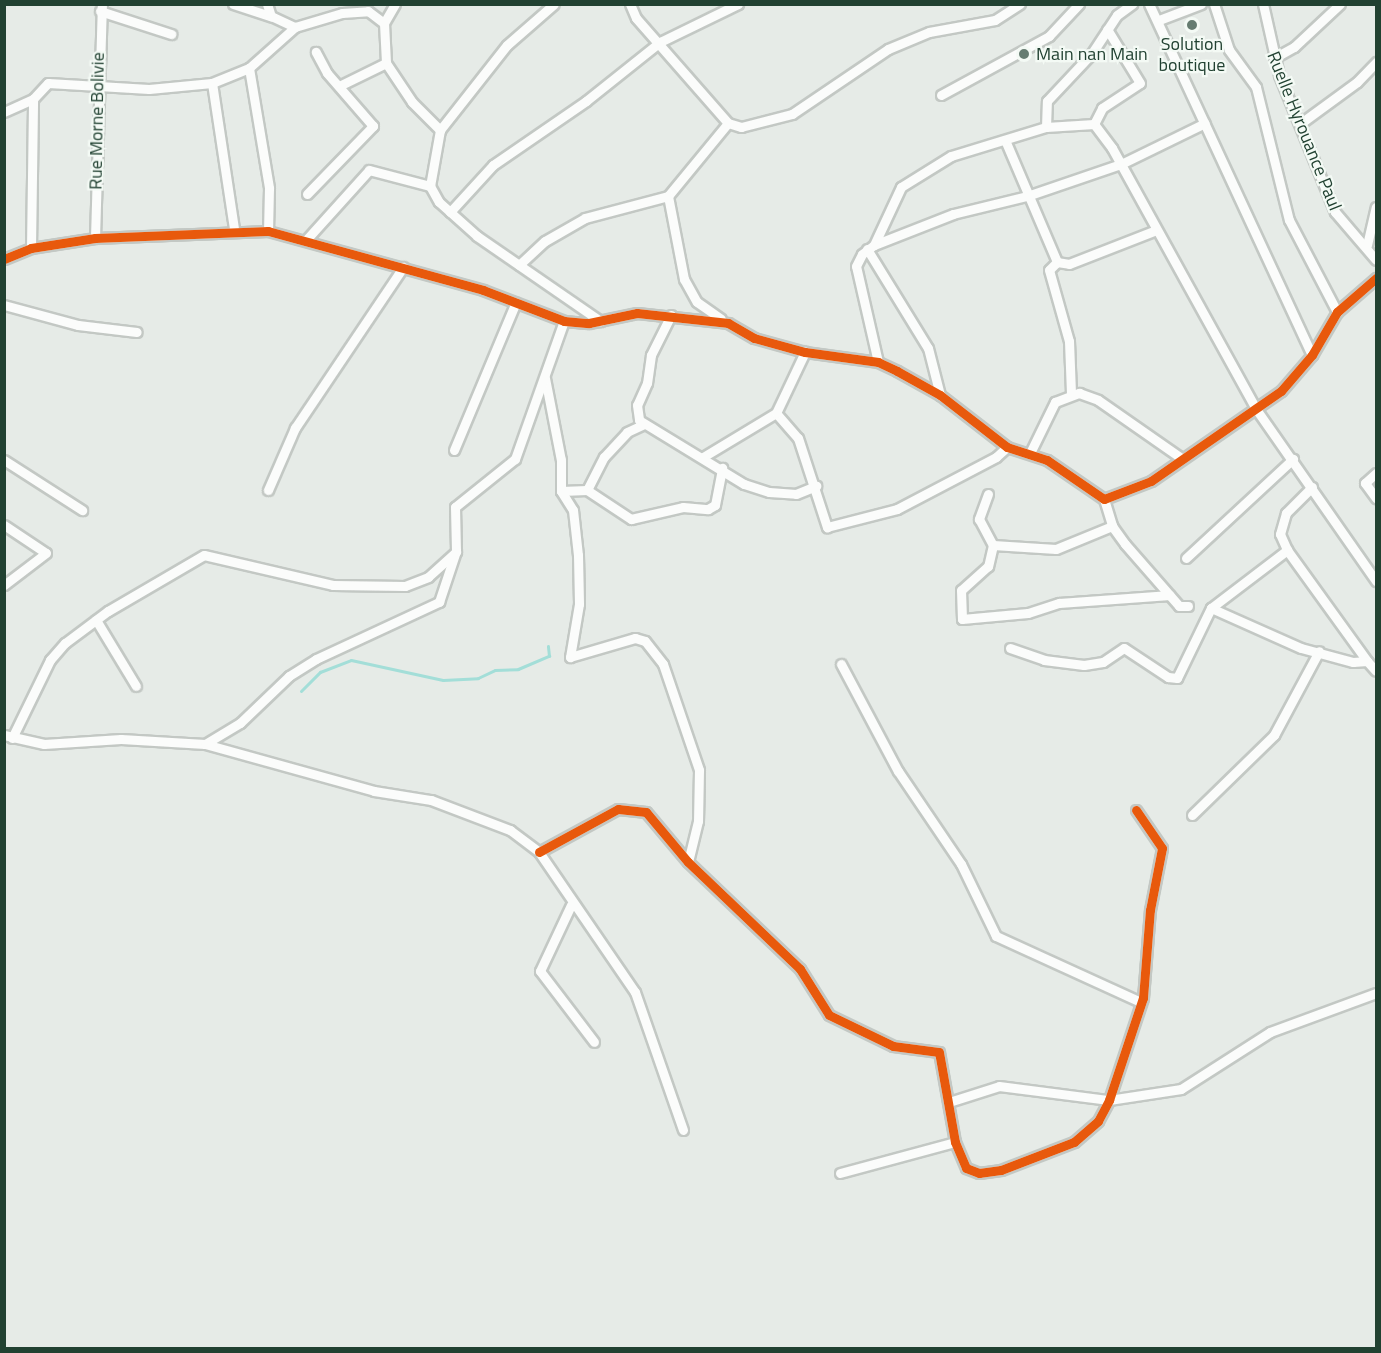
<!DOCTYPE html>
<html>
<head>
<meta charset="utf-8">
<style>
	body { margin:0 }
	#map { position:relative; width:1381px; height:1353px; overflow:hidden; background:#e6ebe7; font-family:"Titillium Web",sans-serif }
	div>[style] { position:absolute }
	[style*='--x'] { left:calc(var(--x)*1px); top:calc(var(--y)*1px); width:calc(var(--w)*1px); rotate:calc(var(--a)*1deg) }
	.stream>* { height:3px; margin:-1.5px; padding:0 1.5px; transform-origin:1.5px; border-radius:1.5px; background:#a3ded8 }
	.roads { filter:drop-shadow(2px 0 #c3c8c4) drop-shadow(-2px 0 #c3c8c4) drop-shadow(0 2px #c3c8c4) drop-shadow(0 -2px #c3c8c4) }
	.street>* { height:9px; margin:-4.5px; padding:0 4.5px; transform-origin:4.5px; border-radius:4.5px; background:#fbfcfb }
	.cycleway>* { height:9px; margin:-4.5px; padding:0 4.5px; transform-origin:4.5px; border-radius:4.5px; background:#e8590c }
	.dots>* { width:16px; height:16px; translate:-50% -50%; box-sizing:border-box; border:3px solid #f4faf5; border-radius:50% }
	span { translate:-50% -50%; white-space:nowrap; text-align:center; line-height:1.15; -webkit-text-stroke:4.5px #f4faf5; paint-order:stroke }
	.poi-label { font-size:18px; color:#214131 }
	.left { translate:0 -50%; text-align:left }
	.street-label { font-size:18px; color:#214131 }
	.frame { position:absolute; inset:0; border:6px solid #214131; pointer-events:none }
</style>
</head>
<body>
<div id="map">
	<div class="stream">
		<div style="--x:301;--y:691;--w:27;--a:-45"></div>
		<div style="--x:320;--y:672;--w:33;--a:-21"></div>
		<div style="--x:351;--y:660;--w:94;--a:12.3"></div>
		<div style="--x:443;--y:680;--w:35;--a:-3"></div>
		<div style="--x:478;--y:678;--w:19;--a:-25"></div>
		<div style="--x:495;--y:670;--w:23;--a:-2"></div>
		<div style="--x:518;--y:669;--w:34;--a:-23"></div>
		<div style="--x:549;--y:656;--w:10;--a:-96"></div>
	</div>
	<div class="roads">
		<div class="street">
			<div style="--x:233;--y:4;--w:40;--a:18"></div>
			<div style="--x:267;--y:4;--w:13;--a:72"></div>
			<div style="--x:271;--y:16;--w:26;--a:25"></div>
			<div style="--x:295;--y:27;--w:49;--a:-16.6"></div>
			<div style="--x:342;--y:13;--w:26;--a:-4"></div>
			<div style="--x:368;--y:11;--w:20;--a:37"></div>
			<div style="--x:395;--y:4;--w:22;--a:120"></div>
			<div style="--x:384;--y:23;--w:40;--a:87.1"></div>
			<div style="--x:386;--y:63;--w:47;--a:56.3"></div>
			<div style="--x:412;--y:102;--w:40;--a:45"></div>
			<div style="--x:440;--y:130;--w:57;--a:100.1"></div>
			<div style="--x:430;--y:186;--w:18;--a:61"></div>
			<div style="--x:439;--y:202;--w:51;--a:41.8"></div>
			<div style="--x:477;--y:236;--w:150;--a:34.6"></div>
			<div style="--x:630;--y:4;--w:15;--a:67"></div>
			<div style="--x:636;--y:18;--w:140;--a:48.8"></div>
			<div style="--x:728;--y:123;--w:94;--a:129.4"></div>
			<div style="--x:668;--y:196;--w:85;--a:79.1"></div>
			<div style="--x:684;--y:279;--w:26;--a:61"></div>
			<div style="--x:697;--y:302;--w:29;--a:35"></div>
			<div style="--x:1149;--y:4;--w:387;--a:65.1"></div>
			<div style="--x:1214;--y:4;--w:48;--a:71.9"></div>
			<div style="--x:1229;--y:50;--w:46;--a:53.9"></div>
			<div style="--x:1256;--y:87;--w:137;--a:76.1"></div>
			<div style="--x:1289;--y:220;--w:104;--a:62.4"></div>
			<div style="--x:1263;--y:4;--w:73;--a:77.3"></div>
			<div style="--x:1279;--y:75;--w:148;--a:67.8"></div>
			<div style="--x:1335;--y:212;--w:63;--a:49.5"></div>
			<div style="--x:100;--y:11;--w:75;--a:17.9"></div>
			<div style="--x:1159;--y:20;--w:45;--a:-20.9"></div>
			<div style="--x:1274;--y:58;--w:23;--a:-29"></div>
			<div style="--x:1294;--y:47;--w:63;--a:-43.1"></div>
			<div style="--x:249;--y:68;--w:122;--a:80.5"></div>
			<div style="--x:269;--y:188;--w:43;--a:91.3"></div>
			<div style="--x:212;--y:83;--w:148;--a:81.4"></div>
			<div style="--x:339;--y:86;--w:52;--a:-26.1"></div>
			<div style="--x:941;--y:95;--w:123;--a:-28.6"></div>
			<div style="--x:1049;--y:36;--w:44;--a:-46.8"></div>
			<div style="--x:4;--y:112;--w:32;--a:-24"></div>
			<div style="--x:33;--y:99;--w:22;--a:-47"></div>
			<div style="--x:48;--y:83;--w:101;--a:3.4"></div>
			<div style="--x:149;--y:89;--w:63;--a:-5.4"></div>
			<div style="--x:212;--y:83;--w:40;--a:-22"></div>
			<div style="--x:249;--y:68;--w:62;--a:-41.7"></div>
			<div style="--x:728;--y:123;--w:14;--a:17"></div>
			<div style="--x:741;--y:127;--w:53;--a:-14.3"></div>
			<div style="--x:792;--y:114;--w:116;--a:-34.1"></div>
			<div style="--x:888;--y:49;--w:44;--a:-22.5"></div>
			<div style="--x:929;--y:32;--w:67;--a:-10.3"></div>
			<div style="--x:995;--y:20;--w:30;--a:-33"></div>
			<div style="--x:1301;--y:123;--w:69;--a:-36.2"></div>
			<div style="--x:1357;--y:82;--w:28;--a:-46"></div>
			<div style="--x:1094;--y:124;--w:18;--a:-63"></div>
			<div style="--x:1102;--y:108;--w:45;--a:-33.3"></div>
			<div style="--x:1140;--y:83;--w:63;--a:-121.4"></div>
			<div style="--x:1046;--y:127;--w:26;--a:-88"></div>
			<div style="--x:1047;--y:101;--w:66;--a:-46.8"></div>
			<div style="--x:1092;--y:53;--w:45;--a:-56.7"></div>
			<div style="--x:1117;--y:15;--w:19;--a:-36"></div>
			<div style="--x:440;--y:130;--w:108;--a:-51.8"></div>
			<div style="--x:507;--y:45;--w:62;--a:-41.1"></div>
			<div style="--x:1005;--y:140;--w:133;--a:66.9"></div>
			<div style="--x:1057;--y:262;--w:12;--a:9"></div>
			<div style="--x:1069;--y:264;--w:93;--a:-21.3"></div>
			<div style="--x:307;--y:194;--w:95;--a:-45.9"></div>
			<div style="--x:373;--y:126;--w:70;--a:-131"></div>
			<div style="--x:327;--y:73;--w:24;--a:-118"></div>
			<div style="--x:450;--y:212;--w:64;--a:-47.5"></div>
			<div style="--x:493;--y:165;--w:113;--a:-34.5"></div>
			<div style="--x:586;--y:101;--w:95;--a:-38.6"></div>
			<div style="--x:660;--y:42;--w:87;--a:-26"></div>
			<div style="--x:95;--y:238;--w:234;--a:-88.3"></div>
			<div style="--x:306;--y:240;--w:94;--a:-48"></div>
			<div style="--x:369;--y:170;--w:63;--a:14.7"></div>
			<div style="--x:874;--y:245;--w:85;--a:-21.4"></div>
			<div style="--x:953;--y:214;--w:76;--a:-13.7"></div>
			<div style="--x:1027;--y:196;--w:99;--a:-18.8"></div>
			<div style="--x:1121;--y:164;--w:93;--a:-26"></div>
			<div style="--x:1367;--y:245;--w:39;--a:-77"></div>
			<div style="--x:31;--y:248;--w:149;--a:-89.2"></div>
			<div style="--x:867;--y:249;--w:116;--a:58.4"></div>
			<div style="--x:928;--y:348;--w:49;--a:75.7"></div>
			<div style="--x:4;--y:259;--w:29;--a:-22"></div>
			<div style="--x:31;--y:248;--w:65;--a:-8.9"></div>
			<div style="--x:95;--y:238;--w:173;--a:-2.3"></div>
			<div style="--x:268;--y:231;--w:223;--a:15.3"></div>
			<div style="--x:483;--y:290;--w:87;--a:20.9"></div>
			<div style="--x:564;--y:321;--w:25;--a:5"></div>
			<div style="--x:589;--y:323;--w:49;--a:-11.8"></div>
			<div style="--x:637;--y:313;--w:92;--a:6.3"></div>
			<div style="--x:728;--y:323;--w:30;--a:30"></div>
			<div style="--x:754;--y:338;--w:53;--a:15.4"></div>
			<div style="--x:805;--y:352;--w:74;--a:7.8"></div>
			<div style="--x:878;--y:362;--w:21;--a:25"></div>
			<div style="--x:897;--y:371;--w:49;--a:29.2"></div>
			<div style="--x:940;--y:395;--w:85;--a:37.8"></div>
			<div style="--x:1007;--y:447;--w:42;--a:18"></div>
			<div style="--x:1047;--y:460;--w:69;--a:34.4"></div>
			<div style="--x:1104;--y:499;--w:50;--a:-21"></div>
			<div style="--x:1151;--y:481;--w:158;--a:-34.7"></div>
			<div style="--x:1281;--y:391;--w:48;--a:-49.3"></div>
			<div style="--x:1312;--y:355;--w:50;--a:-59.8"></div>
			<div style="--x:1337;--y:312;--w:52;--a:-41.1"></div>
			<div style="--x:1057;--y:262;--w:11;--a:135"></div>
			<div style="--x:1049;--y:270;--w:74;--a:74.3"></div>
			<div style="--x:1069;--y:341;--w:53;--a:87.8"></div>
			<div style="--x:519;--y:265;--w:35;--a:-43"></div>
			<div style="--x:545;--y:241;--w:46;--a:-29.9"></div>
			<div style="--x:585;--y:218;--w:86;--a:-14.8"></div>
			<div style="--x:4;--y:305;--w:77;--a:15.1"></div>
			<div style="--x:78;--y:325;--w:59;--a:6.8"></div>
			<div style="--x:671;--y:315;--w:45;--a:116.6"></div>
			<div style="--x:651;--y:355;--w:28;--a:98"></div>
			<div style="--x:647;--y:383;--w:24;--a:114"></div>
			<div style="--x:637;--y:405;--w:15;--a:82"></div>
			<div style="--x:639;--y:420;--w:123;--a:31.4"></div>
			<div style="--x:744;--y:484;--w:26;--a:18"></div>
			<div style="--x:769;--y:492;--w:27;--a:4"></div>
			<div style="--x:796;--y:494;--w:22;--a:-22"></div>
			<div style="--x:878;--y:362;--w:98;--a:-102.9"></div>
			<div style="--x:856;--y:266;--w:13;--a:-63"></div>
			<div style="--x:862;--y:254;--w:15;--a:-37"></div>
			<div style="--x:874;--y:245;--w:64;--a:-65"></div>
			<div style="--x:901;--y:187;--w:59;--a:-31.8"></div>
			<div style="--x:951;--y:156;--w:99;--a:-17"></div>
			<div style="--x:1046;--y:127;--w:48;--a:-3.6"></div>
			<div style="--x:1094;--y:124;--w:30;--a:53"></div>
			<div style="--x:1112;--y:148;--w:298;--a:61.1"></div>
			<div style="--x:1256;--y:409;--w:210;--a:55.1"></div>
			<div style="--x:545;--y:378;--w:84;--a:79"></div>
			<div style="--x:561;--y:460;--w:31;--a:90"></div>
			<div style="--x:561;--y:491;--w:22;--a:58"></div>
			<div style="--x:573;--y:510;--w:45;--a:83.7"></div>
			<div style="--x:578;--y:555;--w:49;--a:88.8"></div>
			<div style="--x:579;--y:604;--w:54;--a:99.6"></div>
			<div style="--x:570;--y:657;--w:68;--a:-16.3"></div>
			<div style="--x:635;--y:638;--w:10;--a:17"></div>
			<div style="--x:645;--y:641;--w:29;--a:52"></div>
			<div style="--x:663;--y:664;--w:112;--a:71.2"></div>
			<div style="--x:699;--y:770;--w:51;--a:91.1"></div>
			<div style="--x:698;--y:821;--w:42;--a:103.7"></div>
			<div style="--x:776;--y:413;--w:33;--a:49"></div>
			<div style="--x:798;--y:438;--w:94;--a:72"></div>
			<div style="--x:827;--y:527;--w:72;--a:-14.4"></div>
			<div style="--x:897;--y:509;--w:112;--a:-27.7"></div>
			<div style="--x:996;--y:457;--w:15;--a:-42"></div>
			<div style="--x:454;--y:450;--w:160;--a:-67.3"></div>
			<div style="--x:1030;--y:453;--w:57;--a:-63.9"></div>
			<div style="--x:1055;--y:402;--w:26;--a:-21"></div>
			<div style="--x:1079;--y:393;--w:20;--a:20"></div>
			<div style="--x:1098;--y:400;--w:101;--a:34.9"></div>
			<div style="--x:703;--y:457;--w:85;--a:-31.1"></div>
			<div style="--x:776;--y:413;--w:68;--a:-64.6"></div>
			<div style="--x:4;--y:460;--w:93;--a:32.7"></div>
			<div style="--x:1376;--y:473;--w:15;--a:138"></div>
			<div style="--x:1365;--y:483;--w:19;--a:54"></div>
			<div style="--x:1312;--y:487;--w:37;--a:135"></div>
			<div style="--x:1286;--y:513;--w:22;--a:106"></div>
			<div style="--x:1280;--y:534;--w:17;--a:66"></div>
			<div style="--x:1287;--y:550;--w:137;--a:54.2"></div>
			<div style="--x:268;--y:490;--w:68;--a:-66.5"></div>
			<div style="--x:295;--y:428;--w:194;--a:-56.1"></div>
			<div style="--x:587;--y:490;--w:53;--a:33.4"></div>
			<div style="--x:631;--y:519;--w:53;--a:-13"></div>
			<div style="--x:683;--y:507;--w:25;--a:5"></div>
			<div style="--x:708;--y:509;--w:8;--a:-30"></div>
			<div style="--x:715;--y:505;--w:38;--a:-79"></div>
			<div style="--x:561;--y:491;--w:26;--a:-2"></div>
			<div style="--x:587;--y:490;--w:37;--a:-63"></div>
			<div style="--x:604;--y:457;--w:34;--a:-47"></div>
			<div style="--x:627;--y:432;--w:19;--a:-25"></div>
			<div style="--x:988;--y:494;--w:27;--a:110"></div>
			<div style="--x:979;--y:519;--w:30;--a:62"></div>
			<div style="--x:993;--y:545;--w:22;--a:103"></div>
			<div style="--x:988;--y:566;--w:36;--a:138"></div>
			<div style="--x:961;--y:590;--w:29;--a:88"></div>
			<div style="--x:962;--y:619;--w:66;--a:-5.2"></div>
			<div style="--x:1028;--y:613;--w:33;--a:-18"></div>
			<div style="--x:1059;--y:603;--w:111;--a:-4.1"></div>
			<div style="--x:1104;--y:499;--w:28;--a:73"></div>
			<div style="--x:1112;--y:526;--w:22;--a:54"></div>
			<div style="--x:1125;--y:544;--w:82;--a:48.9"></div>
			<div style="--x:1179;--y:606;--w:9;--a:0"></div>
			<div style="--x:4;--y:525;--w:50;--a:33.7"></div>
			<div style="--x:46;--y:553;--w:53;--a:142.7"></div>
			<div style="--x:993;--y:545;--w:63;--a:3.6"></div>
			<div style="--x:1056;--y:549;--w:61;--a:-22.3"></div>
			<div style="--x:1186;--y:558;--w:146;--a:-42.8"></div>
			<div style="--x:1211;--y:608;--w:98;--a:24"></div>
			<div style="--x:1301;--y:648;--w:54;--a:15.1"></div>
			<div style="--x:1353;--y:662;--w:14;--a:-4"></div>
			<div style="--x:1367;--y:661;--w:13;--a:48"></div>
			<div style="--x:96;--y:620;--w:77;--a:58.8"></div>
			<div style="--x:1010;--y:648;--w:36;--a:19"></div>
			<div style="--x:1044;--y:660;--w:40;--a:7.1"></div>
			<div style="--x:1084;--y:665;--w:19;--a:-9"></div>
			<div style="--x:1103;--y:662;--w:25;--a:-34"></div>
			<div style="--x:1124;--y:648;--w:53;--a:33.4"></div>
			<div style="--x:1168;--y:677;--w:9;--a:6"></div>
			<div style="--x:1177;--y:678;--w:78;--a:-64.1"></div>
			<div style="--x:1211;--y:608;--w:96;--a:-37.3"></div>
			<div style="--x:841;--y:664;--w:121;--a:62"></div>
			<div style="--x:898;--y:771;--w:112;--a:55.9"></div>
			<div style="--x:961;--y:864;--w:80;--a:64.1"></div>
			<div style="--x:996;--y:936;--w:159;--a:24.5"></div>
			<div style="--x:4;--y:735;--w:41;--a:12.7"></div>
			<div style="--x:44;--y:744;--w:77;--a:-3.7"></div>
			<div style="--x:121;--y:739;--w:84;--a:3.4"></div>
			<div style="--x:205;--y:744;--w:175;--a:15.5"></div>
			<div style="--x:374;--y:791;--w:58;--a:9"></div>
			<div style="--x:431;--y:800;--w:85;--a:20.8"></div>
			<div style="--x:510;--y:830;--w:36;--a:37"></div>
			<div style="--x:539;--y:852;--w:170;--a:55.6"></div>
			<div style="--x:635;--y:992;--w:146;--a:70.8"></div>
			<div style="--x:12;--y:738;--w:87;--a:-64"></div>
			<div style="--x:50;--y:660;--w:23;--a:-49"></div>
			<div style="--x:65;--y:643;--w:54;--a:-36.7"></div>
			<div style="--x:108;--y:611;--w:111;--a:-30.3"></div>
			<div style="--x:204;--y:555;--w:132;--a:13.1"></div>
			<div style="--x:333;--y:585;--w:72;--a:0.8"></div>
			<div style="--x:405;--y:586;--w:25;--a:-21"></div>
			<div style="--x:428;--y:577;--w:38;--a:-42"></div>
			<div style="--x:205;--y:744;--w:41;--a:-31"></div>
			<div style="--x:240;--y:723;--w:68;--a:-43.8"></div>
			<div style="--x:289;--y:676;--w:32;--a:-32"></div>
			<div style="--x:316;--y:659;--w:136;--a:-24.9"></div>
			<div style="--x:439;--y:602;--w:54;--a:-71.6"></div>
			<div style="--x:456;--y:551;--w:44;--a:-91.3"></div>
			<div style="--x:455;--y:507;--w:77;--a:-38.7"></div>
			<div style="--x:515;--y:459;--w:146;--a:-70.5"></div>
			<div style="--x:1192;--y:815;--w:115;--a:-44.3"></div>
			<div style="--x:1274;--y:735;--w:95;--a:-61.8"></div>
			<div style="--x:539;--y:852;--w:90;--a:-28.6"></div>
			<div style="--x:618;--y:809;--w:28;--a:6"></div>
			<div style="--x:646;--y:812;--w:65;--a:50"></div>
			<div style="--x:688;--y:862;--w:155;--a:43.7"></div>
			<div style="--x:800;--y:969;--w:54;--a:57.8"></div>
			<div style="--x:829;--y:1015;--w:71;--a:25.8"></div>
			<div style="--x:893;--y:1046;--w:46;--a:7.4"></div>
			<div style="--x:939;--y:1052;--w:91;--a:79.9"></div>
			<div style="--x:955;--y:1142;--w:28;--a:67"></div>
			<div style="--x:966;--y:1168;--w:14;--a:21"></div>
			<div style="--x:979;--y:1173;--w:22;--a:-8"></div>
			<div style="--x:1001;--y:1170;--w:78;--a:-21"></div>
			<div style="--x:1074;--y:1142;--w:32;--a:-41"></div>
			<div style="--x:1098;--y:1121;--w:24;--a:-62"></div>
			<div style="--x:1109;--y:1100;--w:108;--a:-71.6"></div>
			<div style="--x:1143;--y:998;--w:88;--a:-85.5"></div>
			<div style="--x:1150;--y:910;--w:63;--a:-79"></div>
			<div style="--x:1162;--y:848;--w:46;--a:-124.4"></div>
			<div style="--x:571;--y:905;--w:73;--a:115.2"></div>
			<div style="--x:540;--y:971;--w:89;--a:52.7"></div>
			<div style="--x:949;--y:1102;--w:52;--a:-17.7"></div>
			<div style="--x:999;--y:1086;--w:111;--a:7.3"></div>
			<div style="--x:1109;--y:1100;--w:73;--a:-8.7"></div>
			<div style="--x:1181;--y:1089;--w:106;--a:-32.6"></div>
			<div style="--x:1270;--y:1032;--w:113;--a:-20.2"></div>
			<div style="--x:840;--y:1173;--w:119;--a:-15.1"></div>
		</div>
	</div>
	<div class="cycleway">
		<div style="--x:4;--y:259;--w:29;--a:-22"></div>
		<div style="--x:31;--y:248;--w:65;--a:-8.9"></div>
		<div style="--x:95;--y:238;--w:173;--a:-2.3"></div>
		<div style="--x:268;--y:231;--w:223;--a:15.3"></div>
		<div style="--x:483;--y:290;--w:87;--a:20.9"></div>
		<div style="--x:564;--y:321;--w:25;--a:5"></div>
		<div style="--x:589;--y:323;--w:49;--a:-11.8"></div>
		<div style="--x:637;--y:313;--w:92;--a:6.3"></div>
		<div style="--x:728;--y:323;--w:30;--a:30"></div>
		<div style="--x:754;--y:338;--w:53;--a:15.4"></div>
		<div style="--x:805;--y:352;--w:74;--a:7.8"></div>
		<div style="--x:878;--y:362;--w:21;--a:25"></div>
		<div style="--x:897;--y:371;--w:49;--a:29.2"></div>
		<div style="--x:940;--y:395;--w:85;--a:37.8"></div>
		<div style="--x:1007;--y:447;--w:42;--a:18"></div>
		<div style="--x:1047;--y:460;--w:69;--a:34.4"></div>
		<div style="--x:1104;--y:499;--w:50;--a:-21"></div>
		<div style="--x:1151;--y:481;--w:158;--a:-34.7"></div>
		<div style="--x:1281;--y:391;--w:48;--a:-49.3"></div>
		<div style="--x:1312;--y:355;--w:50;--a:-59.8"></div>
		<div style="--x:1337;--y:312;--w:52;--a:-41.1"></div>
		<div style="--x:539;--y:852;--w:90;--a:-28.6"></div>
		<div style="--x:618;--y:809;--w:28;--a:6"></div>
		<div style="--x:646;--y:812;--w:65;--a:50"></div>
		<div style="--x:688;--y:862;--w:155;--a:43.7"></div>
		<div style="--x:800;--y:969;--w:54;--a:57.8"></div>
		<div style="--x:829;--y:1015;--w:71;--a:25.8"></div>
		<div style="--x:893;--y:1046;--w:46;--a:7.4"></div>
		<div style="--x:939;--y:1052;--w:91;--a:79.9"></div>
		<div style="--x:955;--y:1142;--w:28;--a:67"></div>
		<div style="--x:966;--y:1168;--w:14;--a:21"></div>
		<div style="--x:979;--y:1173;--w:22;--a:-8"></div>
		<div style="--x:1001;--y:1170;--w:78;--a:-21"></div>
		<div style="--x:1074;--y:1142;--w:32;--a:-41"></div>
		<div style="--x:1098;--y:1121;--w:24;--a:-62"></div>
		<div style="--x:1109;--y:1100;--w:108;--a:-71.6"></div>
		<div style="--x:1143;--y:998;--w:88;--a:-85.5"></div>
		<div style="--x:1150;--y:910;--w:63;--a:-79"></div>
		<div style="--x:1162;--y:848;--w:46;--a:-124.4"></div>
	</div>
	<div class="dots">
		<div style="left:1192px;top:25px;background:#667c71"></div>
		<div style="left:1024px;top:54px;background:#667c71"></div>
	</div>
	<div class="poi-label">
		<span style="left:1192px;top:55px">Solution<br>boutique</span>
		<span class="left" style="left:1036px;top:54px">Main nan Main</span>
	</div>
	<div class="street-label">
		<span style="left:97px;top:121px;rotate:-89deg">Rue Morne Bolivie</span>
		<span style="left:1304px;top:131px;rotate:68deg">Ruelle Hyrouance Paul</span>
	</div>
	<div class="frame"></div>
</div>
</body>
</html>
